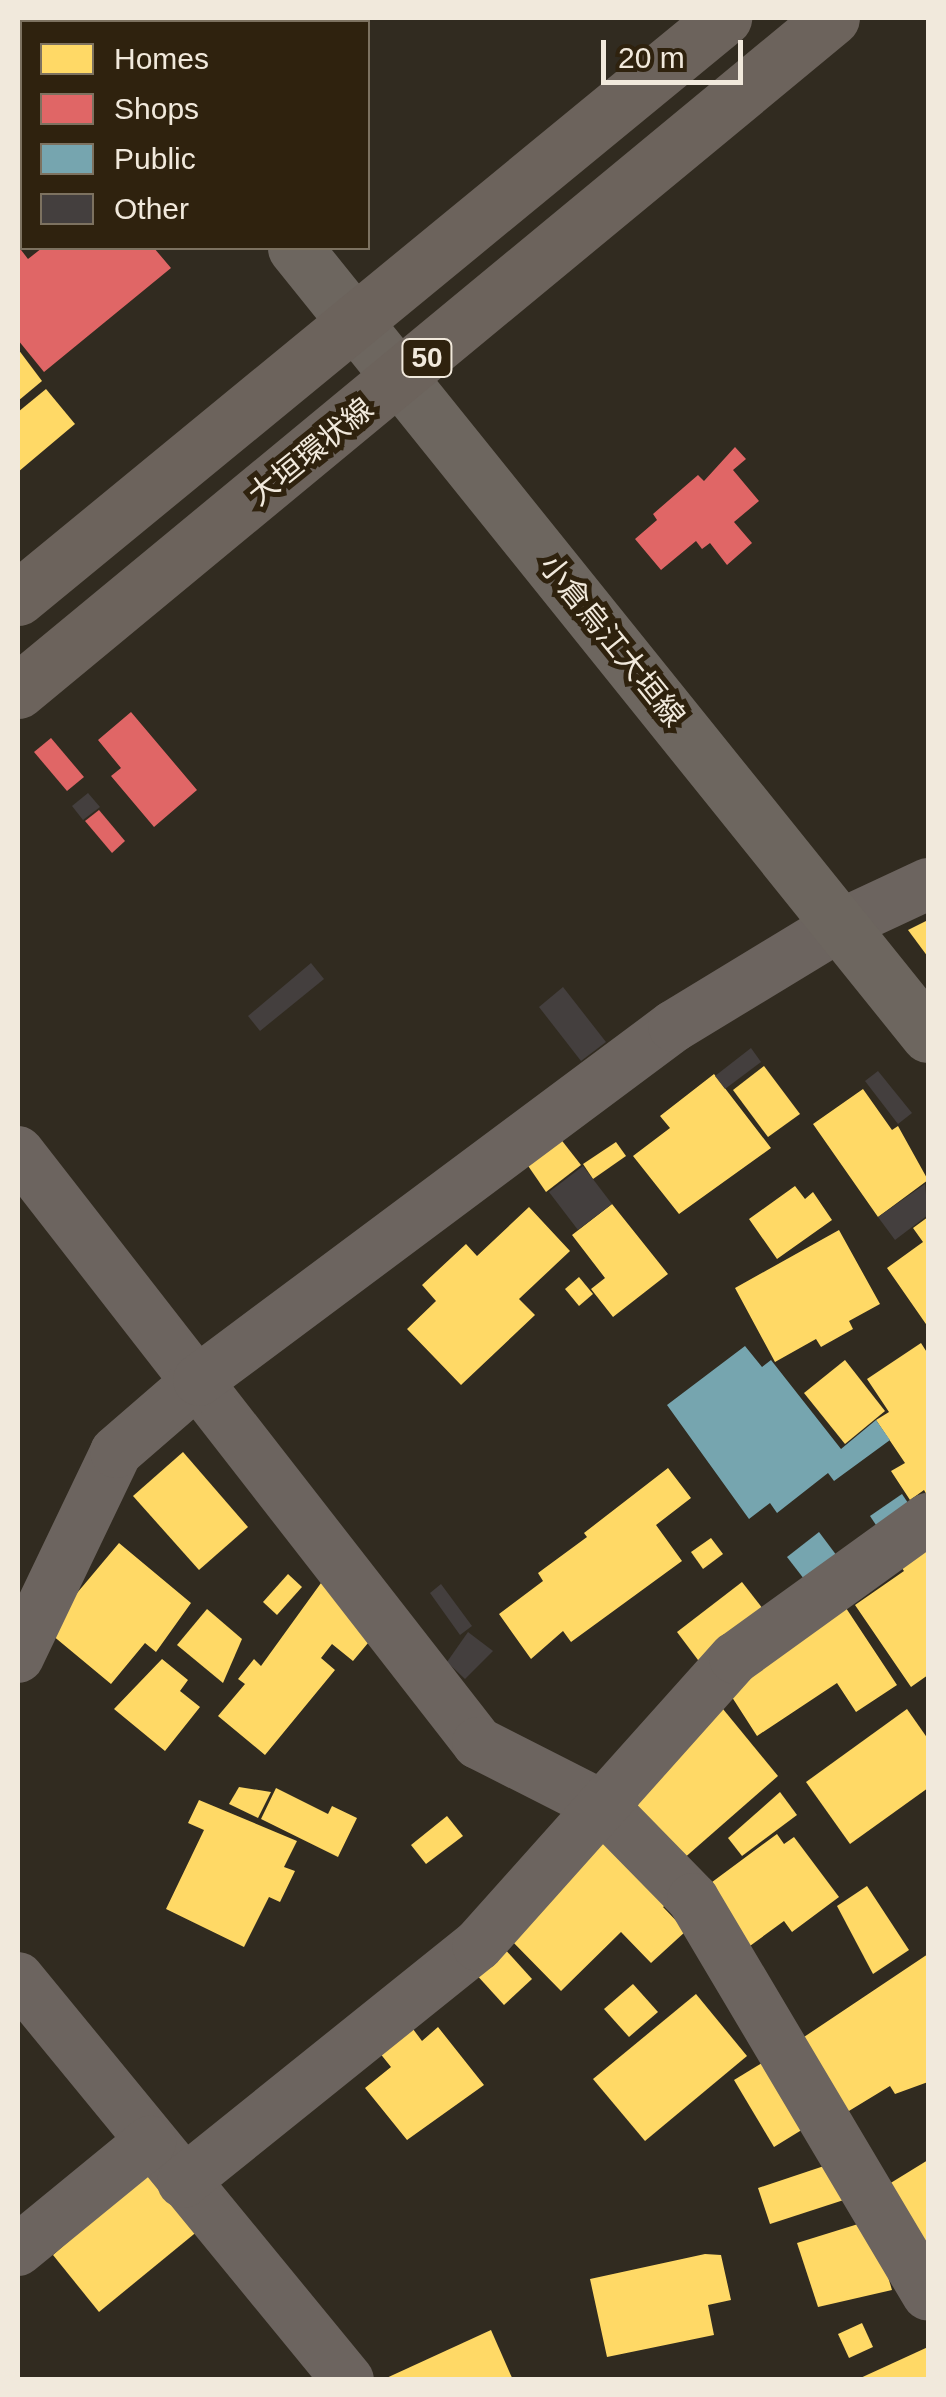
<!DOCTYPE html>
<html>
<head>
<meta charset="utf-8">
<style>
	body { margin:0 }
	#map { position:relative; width:946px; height:2397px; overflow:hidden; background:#312b20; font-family:Arial,"Noto Sans JP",sans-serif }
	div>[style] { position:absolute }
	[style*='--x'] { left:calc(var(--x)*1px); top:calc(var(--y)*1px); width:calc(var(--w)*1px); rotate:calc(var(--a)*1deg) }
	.homes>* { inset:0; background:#ffd966 }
	.shops>* { inset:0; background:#e06666 }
	.public>* { inset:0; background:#76a5af }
	.building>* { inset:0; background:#443f3e }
	.street>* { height:52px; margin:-26px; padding:0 26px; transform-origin:26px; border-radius:26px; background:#6c645f }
	.secondary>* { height:55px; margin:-27.5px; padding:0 27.5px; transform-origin:27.5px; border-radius:27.5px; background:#6d665f }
	.primary>* { height:55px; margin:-27.5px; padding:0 27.5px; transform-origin:27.5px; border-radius:27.5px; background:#6c635c }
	span { translate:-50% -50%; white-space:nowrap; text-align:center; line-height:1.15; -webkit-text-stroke:10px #2f220e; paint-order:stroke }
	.shield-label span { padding:2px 8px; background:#2f220e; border:2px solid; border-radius:8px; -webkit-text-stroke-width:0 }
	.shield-label { font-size:28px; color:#f1e9dc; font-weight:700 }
	.street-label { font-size:30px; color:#f1e9dc }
	.frame { position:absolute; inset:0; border:20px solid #f1e9dc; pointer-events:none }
	.legend { position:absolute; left:20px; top:20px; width:350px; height:230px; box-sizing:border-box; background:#2f220e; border:2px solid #7d7260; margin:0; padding:12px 18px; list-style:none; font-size:30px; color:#f1e9dc }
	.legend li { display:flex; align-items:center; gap:20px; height:50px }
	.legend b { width:50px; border:2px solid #7d7260 }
	.scale { position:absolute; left:601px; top:40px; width:142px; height:45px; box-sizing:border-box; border:5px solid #f1e9dc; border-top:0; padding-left:12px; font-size:30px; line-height:35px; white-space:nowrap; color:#f1e9dc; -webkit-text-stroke:8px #2f220e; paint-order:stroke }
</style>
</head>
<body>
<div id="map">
	<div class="homes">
		<div style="clip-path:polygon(18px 349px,42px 381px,18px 401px)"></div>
		<div style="clip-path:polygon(46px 389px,75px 424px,18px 472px,18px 412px)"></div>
		<div style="clip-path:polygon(928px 920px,928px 957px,908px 930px)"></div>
		<div style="clip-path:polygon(764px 1066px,800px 1114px,768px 1137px,733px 1090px)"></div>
		<div style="clip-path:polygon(714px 1074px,771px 1148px,679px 1214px,633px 1156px,670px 1128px,660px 1116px)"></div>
		<div style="clip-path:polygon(863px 1089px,892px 1130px,898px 1126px,928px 1180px,878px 1217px,813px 1124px)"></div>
		<div style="clip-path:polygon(552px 1128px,581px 1165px,546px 1192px,520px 1154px)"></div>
		<div style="clip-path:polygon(616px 1142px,626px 1156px,593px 1179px,583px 1164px)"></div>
		<div style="clip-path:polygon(795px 1186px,805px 1199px,813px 1192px,832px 1220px,777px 1259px,749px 1219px)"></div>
		<div style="clip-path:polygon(612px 1204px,668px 1274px,613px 1317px,591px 1289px,605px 1278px,572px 1235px)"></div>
		<div style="clip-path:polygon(529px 1207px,570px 1251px,519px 1299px,535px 1315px,461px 1385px,407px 1329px,436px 1301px,422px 1285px,466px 1244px,477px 1256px)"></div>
		<div style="clip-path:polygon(928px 1217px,928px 1327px,887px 1268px,923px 1242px,913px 1228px)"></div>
		<div style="clip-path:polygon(839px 1230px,880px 1304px,849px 1321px,853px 1329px,821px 1347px,816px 1339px,775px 1362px,735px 1288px)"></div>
		<div style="clip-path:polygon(579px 1277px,593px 1294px,579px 1306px,565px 1289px)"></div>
		<div style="clip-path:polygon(921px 1343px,928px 1354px,928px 1497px,924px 1490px,910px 1500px,891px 1471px,905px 1463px,876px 1420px,889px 1412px,867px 1379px)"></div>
		<div style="clip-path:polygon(845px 1360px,885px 1411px,845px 1444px,804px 1393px)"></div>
		<div style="clip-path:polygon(183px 1452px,248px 1527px,199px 1570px,133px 1496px)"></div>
		<div style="clip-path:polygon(668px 1468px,691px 1498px,656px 1525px,682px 1561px,571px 1642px,563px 1631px,531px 1659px,499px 1614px,543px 1581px,538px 1573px,587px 1537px,584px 1533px)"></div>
		<div style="clip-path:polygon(711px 1538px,723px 1554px,703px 1569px,691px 1552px)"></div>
		<div style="clip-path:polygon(928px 1539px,928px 1675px,911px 1687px,855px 1605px,904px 1571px,897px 1561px)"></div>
		<div style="clip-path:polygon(119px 1543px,191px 1603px,156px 1652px,145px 1643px,111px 1684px,46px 1630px)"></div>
		<div style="clip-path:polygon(288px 1574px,302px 1587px,277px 1615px,263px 1602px)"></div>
		<div style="clip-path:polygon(742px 1582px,767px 1614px,701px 1664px,677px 1632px)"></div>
		<div style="clip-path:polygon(321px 1583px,378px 1631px,353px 1661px,332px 1644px,321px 1658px,335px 1670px,265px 1755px,218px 1716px,245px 1684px,238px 1679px,254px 1659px,261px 1666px)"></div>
		<div style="clip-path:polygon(846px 1608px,897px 1685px,856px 1712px,837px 1683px,757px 1736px,730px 1694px,744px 1675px)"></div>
		<div style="clip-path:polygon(207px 1609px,242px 1639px,223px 1683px,177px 1645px)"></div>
		<div style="clip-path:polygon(162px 1659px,188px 1680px,180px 1691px,200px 1707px,165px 1751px,114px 1709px)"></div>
		<div style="clip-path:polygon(723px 1709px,778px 1776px,682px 1860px,636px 1808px,663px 1765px)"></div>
		<div style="clip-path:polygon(907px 1709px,928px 1739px,928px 1788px,850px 1844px,806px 1782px)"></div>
		<div style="clip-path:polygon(239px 1787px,271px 1792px,258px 1818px,229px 1804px)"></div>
		<div style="clip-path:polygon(276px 1788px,328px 1814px,332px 1806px,357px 1818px,338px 1857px,261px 1819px)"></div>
		<div style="clip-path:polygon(780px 1792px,797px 1815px,742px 1856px,728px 1838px)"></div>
		<div style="clip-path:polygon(199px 1800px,297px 1841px,284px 1867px,295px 1871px,280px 1902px,269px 1897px,244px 1947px,166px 1909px,204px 1830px,188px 1823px)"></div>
		<div style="clip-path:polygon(447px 1816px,463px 1836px,426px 1864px,411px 1845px)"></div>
		<div style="clip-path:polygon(777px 1834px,784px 1844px,794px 1837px,839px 1897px,792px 1932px,784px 1921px,743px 1951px,700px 1891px)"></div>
		<div style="clip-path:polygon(605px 1840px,668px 1903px,663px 1907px,686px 1931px,651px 1963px,621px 1932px,561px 1991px,507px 1936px)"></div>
		<div style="clip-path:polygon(867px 1886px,909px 1950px,873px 1974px,837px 1906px)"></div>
		<div style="clip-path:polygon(502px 1946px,532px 1979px,504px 2005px,474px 1972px)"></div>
		<div style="clip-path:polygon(928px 1954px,928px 2082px,895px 2094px,890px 2086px,839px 2117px,795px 2043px)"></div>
		<div style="clip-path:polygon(633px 1984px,658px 2012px,629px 2037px,604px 2009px)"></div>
		<div style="clip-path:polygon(696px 1994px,747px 2056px,645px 2141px,593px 2079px)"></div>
		<div style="clip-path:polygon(410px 2025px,422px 2041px,438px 2027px,484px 2085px,407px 2140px,365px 2088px,391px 2067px,379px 2052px)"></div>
		<div style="clip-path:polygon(772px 2057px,813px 2123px,774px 2147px,734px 2080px)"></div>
		<div style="clip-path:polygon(928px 2160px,928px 2251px,889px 2184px)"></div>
		<div style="clip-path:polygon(836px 2162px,853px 2197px,770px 2224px,758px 2188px)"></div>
		<div style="clip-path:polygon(150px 2169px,199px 2230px,99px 2312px,53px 2255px)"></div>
		<div style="clip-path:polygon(871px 2220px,892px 2290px,818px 2307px,797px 2243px)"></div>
		<div style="clip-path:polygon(705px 2254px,721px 2255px,731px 2300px,708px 2305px,714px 2335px,607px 2357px,590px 2279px)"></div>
		<div style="clip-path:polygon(862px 2323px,873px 2347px,849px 2358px,838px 2334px)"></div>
		<div style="clip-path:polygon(491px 2330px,513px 2380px,382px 2380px)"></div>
		<div style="clip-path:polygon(928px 2347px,928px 2380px,856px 2380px)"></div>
	</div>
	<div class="shops">
		<div style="clip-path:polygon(18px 246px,28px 259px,42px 248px,154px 248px,171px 268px,44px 372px,18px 340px)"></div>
		<div style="clip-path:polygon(735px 447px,746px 459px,733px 470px,759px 501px,734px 522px,752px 543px,727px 565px,710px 543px,702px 549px,696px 541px,661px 570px,635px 539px,657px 520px,653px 514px,698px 475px,704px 481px)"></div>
		<div style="clip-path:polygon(131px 712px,197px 790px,154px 827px,111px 776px,121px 768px,98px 740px)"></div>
		<div style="clip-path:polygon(51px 738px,84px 777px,67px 791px,34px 752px)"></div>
		<div style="clip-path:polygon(99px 810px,125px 841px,112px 853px,85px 821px)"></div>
	</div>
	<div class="public">
		<div style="clip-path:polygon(745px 1346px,762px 1367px,771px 1360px,841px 1449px,876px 1420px,890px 1440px,834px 1481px,828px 1473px,777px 1513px,770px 1503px,749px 1519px,667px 1405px)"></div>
		<div style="clip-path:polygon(902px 1494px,914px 1512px,882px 1534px,870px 1516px)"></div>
		<div style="clip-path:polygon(819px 1532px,843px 1564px,811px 1588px,787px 1557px)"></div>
	</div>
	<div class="building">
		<div style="clip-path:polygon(88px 793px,100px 807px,83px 820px,72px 806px)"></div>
		<div style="clip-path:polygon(311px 963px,324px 979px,260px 1031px,248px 1016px)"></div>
		<div style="clip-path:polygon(563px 987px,606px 1042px,581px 1061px,539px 1007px)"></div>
		<div style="clip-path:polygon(751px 1048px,761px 1062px,725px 1089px,715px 1076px)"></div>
		<div style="clip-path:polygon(878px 1071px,912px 1113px,898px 1124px,865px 1081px)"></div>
		<div style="clip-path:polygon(583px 1166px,612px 1204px,578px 1230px,549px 1192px)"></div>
		<div style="clip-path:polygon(925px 1184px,928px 1215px,895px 1240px,878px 1217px)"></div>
		<div style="clip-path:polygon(441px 1584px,472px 1626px,460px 1635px,430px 1593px)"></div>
		<div style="clip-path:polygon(468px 1632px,493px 1651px,465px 1679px,447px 1662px)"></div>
	</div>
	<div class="street">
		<div style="--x:18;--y:1152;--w:749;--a:52.1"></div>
		<div style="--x:478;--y:1743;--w:139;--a:26.9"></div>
		<div style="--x:602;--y:1806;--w:130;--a:45.6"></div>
		<div style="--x:693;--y:1899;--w:460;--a:59.3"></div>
		<div style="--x:18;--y:1657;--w:227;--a:-64.4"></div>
		<div style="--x:116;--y:1452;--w:110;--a:-40.9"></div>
		<div style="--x:199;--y:1380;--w:592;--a:-36.7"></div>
		<div style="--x:674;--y:1026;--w:194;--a:-31.3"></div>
		<div style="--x:840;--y:925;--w:97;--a:-25"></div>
		<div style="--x:18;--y:1978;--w:520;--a:50.62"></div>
		<div style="--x:183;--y:2182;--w:378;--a:-38.8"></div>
		<div style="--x:478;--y:1945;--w:385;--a:-48.2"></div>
		<div style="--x:735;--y:1658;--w:238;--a:-35.8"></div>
		<div style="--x:18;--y:2250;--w:171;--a:-39.3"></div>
	</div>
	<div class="secondary">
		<div style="--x:105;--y:18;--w:6;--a:45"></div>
		<div style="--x:295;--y:248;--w:1010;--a:51.19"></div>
	</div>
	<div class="primary">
		<div style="--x:18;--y:598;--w:914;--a:-39.4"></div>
		<div style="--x:18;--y:691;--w:1056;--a:-39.58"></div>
	</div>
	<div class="shield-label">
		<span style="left:427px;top:358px">50</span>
	</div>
	<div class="street-label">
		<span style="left:311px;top:452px;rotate:-39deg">大垣環状線</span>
		<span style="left:612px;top:641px;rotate:51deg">小倉烏江大垣線</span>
	</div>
	<div class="frame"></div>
	<ul class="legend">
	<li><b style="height:28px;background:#ffd966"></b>Homes</li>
	<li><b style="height:28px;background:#e06666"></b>Shops</li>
	<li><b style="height:28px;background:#76a5af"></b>Public</li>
	<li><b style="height:28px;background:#443f3e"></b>Other</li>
	</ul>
	<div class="scale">20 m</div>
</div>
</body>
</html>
